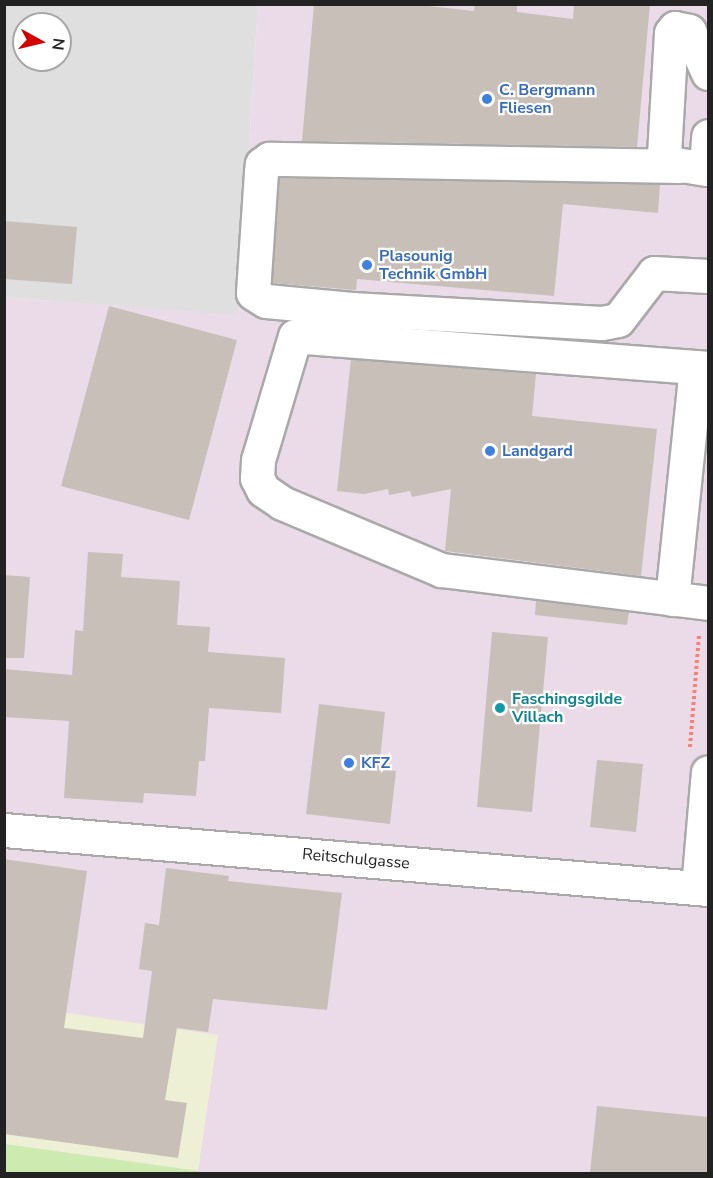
<!DOCTYPE html>
<html>
<head>
<meta charset="utf-8">
<style>
	body { margin:0 }
	#map { position:relative; width:713px; height:1178px; overflow:hidden; background:#f2efe9; font-family:"Nunito Sans",sans-serif }
	div>[style] { position:absolute }
	[style*='--x'] { left:calc(var(--x)*1px); top:calc(var(--y)*1px); width:calc(var(--w)*1px); rotate:calc(var(--a)*1deg) }
	.residential>* { inset:0; background:#e0dfdf }
	.industrial>* { inset:0; background:#ebdbe8 }
	.farmland>* { inset:0; background:#eef0d5 }
	.grass>* { inset:0; background:#cdebb0 }
	.building>* { inset:0; background:#c7bfb8 }
	.path>* { height:4px; margin-top:-2px; transform-origin:0; background:repeating-linear-gradient(90deg,#fa8072 0 3px,transparent 0 6px) }
	.roads { filter:drop-shadow(2px 0 #a9a9a9) drop-shadow(-2px 0 #a9a9a9) drop-shadow(0 2px #a9a9a9) drop-shadow(0 -2px #a9a9a9) }
	.minor>* { height:33px; margin:-16.5px; padding:0 16.5px; transform-origin:16.5px; border-radius:16.5px; background:#fff }
	.dots>* { width:16px; height:16px; translate:-50% -50%; box-sizing:border-box; border:3px solid #fff; border-radius:50% }
	span { translate:-50% -50%; white-space:nowrap; text-align:center; line-height:1.15; -webkit-text-stroke:4.5px #fff; paint-order:stroke }
	.shop-label { font-size:16px; color:#366cbe; font-weight:700 }
	.left { translate:0 -50%; text-align:left }
	.culture-label { font-size:16px; color:#0d838f; font-weight:700 }
	.street-label { font-size:16px; color:#222 }
	.frame { position:absolute; inset:0; border:6px solid #222; pointer-events:none }
	.north { position:absolute; left:12px; top:12px; width:60px; height:60px; box-sizing:border-box; background:#fff; border:2px solid #a7a7a7; border-radius:50%; rotate:98deg; font-size:16px; font-weight:700; line-height:24px; text-align:center; color:#222 }
	.north::after { content:''; display:block; margin:auto; width:21px; height:27px; background:#d40000; clip-path:polygon(50% 0,100% 100%,50% 72%,0 100%) }
</style>
</head>
<body>
<div id="map">
	<div class="residential">
		<div style="clip-path:polygon(evenodd,4px 5px,258px 5px,238px 316px,5px 297px,4px 5px,24px 24px,60px 24px,60px 60px,24px 60px,24px 24px)"></div>
	</div>
	<div class="industrial">
		<div style="clip-path:polygon(258px 5px,708px 5px,708px 1173px,198px 1174px,5px 1144px,5px 297px,238px 315px)"></div>
	</div>
	<div class="farmland">
		<div style="clip-path:polygon(5px 1004px,218px 1035px,198px 1171px,5px 1144px)"></div>
	</div>
	<div class="grass">
		<div style="clip-path:polygon(5px 1144px,198px 1171px,198px 1173px,5px 1173px)"></div>
	</div>
	<div class="building">
		<div style="clip-path:polygon(314px 4px,410px 4px,474px 11px,475px 4px,517px 4px,517px 12px,573px 19px,574px 4px,650px 4px,637px 147px,302px 141px)"></div>
		<div style="clip-path:polygon(279px 178px,660px 184px,658px 213px,563px 204px,554px 296px,357px 279px,356px 290px,272px 283px)"></div>
		<div style="clip-path:polygon(4px 221px,77px 227px,72px 284px,4px 279px)"></div>
		<div style="clip-path:polygon(109px 306px,237px 340px,189px 520px,61px 486px)"></div>
		<div style="clip-path:polygon(351px 359px,536px 374px,532px 416px,657px 429px,641px 576px,445px 551px,451px 489px,412px 497px,410px 491px,389px 495px,388px 489px,364px 494px,337px 491px)"></div>
		<div style="clip-path:polygon(88px 552px,123px 554px,121px 577px,180px 581px,177px 625px,210px 627px,208px 652px,285px 658px,281px 713px,209px 708px,205px 761px,199px 761px,196px 796px,144px 793px,143px 803px,64px 798px,69px 721px,4px 717px,4px 669px,72px 675px,75px 630px,83px 631px)"></div>
		<div style="clip-path:polygon(4px 575px,30px 577px,24px 658px,4px 658px)"></div>
		<div style="clip-path:polygon(536px 601px,629px 612px,627px 625px,535px 615px)"></div>
		<div style="clip-path:polygon(492px 632px,548px 637px,532px 812px,477px 807px)"></div>
		<div style="clip-path:polygon(319px 704px,385px 712px,379px 769px,396px 771px,390px 824px,306px 814px)"></div>
		<div style="clip-path:polygon(597px 760px,643px 764px,636px 832px,590px 827px)"></div>
		<div style="clip-path:polygon(4px 859px,87px 871px,64px 1028px,143px 1038px,152px 971px,139px 969px,145px 923px,159px 925px,166px 868px,229px 876px,228px 881px,342px 893px,327px 1010px,213px 999px,208px 1032px,177px 1028px,165px 1100px,187px 1103px,178px 1158px,4px 1134px)"></div>
		<div style="clip-path:polygon(597px 1106px,708px 1117px,708px 1173px,590px 1173px)"></div>
	</div>
	<div class="path">
		<div style="--x:690;--y:747;--w:112;--a:-85.4"></div>
	</div>
	<div class="roads">
		<div class="minor">
			<div style="--x:708;--y:73;--w:46;--a:-114.3"></div>
			<div style="--x:689;--y:31;--w:14;--a:-168"></div>
			<div style="--x:675;--y:28;--w:6;--a:129"></div>
			<div style="--x:671;--y:33;--w:121;--a:93.3"></div>
			<div style="--x:664;--y:154;--w:10;--a:61"></div>
			<div style="--x:669;--y:163;--w:39;--a:9"></div>
			<div style="--x:680;--y:166;--w:411;--a:-179"></div>
			<div style="--x:269;--y:159;--w:9;--a:144"></div>
			<div style="--x:262;--y:164;--w:8;--a:97"></div>
			<div style="--x:261;--y:172;--w:121;--a:93.8"></div>
			<div style="--x:253;--y:293;--w:15;--a:32"></div>
			<div style="--x:266;--y:301;--w:86;--a:5.3"></div>
			<div style="--x:352;--y:309;--w:250;--a:3.2"></div>
			<div style="--x:602;--y:323;--w:16;--a:-11"></div>
			<div style="--x:618;--y:320;--w:59;--a:-52.5"></div>
			<div style="--x:654;--y:273;--w:54;--a:3.2"></div>
			<div style="--x:706;--y:168;--w:32;--a:-86"></div>
			<div style="--x:708;--y:368;--w:414;--a:-175.6"></div>
			<div style="--x:295;--y:336;--w:129;--a:106.6"></div>
			<div style="--x:258;--y:460;--w:18;--a:93"></div>
			<div style="--x:257;--y:478;--w:13;--a:63"></div>
			<div style="--x:263;--y:490;--w:23;--a:34"></div>
			<div style="--x:282;--y:503;--w:173;--a:22.8"></div>
			<div style="--x:441;--y:570;--w:269;--a:7"></div>
			<div style="--x:672;--y:599;--w:233;--a:-84.1"></div>
			<div style="--x:4;--y:830;--w:706;--a:4.79"></div>
			<div style="--x:698;--y:888;--w:116;--a:-85.1"></div>
		</div>
	</div>
	<div class="dots">
		<div style="left:487px;top:99px;background:#3f7fe0"></div>
		<div style="left:367px;top:265px;background:#3f7fe0"></div>
		<div style="left:490px;top:451px;background:#3f7fe0"></div>
		<div style="left:500px;top:708px;background:#0f9aa8"></div>
		<div style="left:349px;top:763px;background:#3f7fe0"></div>
	</div>
	<div class="shop-label">
		<span class="left" style="left:499px;top:99px">C. Bergmann<br>Fliesen</span>
		<span class="left" style="left:379px;top:265px">Plasounig<br>Technik GmbH</span>
		<span class="left" style="left:502px;top:451px">Landgard</span>
		<span class="left" style="left:361px;top:763px">KFZ</span>
	</div>
	<div class="culture-label">
		<span class="left" style="left:512px;top:708px">Faschingsgilde<br>Villach</span>
	</div>
	<div class="street-label">
		<span style="left:356px;top:859px;rotate:5deg">Reitschulgasse</span>
	</div>
	<div class="frame"></div>
	<div class="north">N</div>
</div>
</body>
</html>
